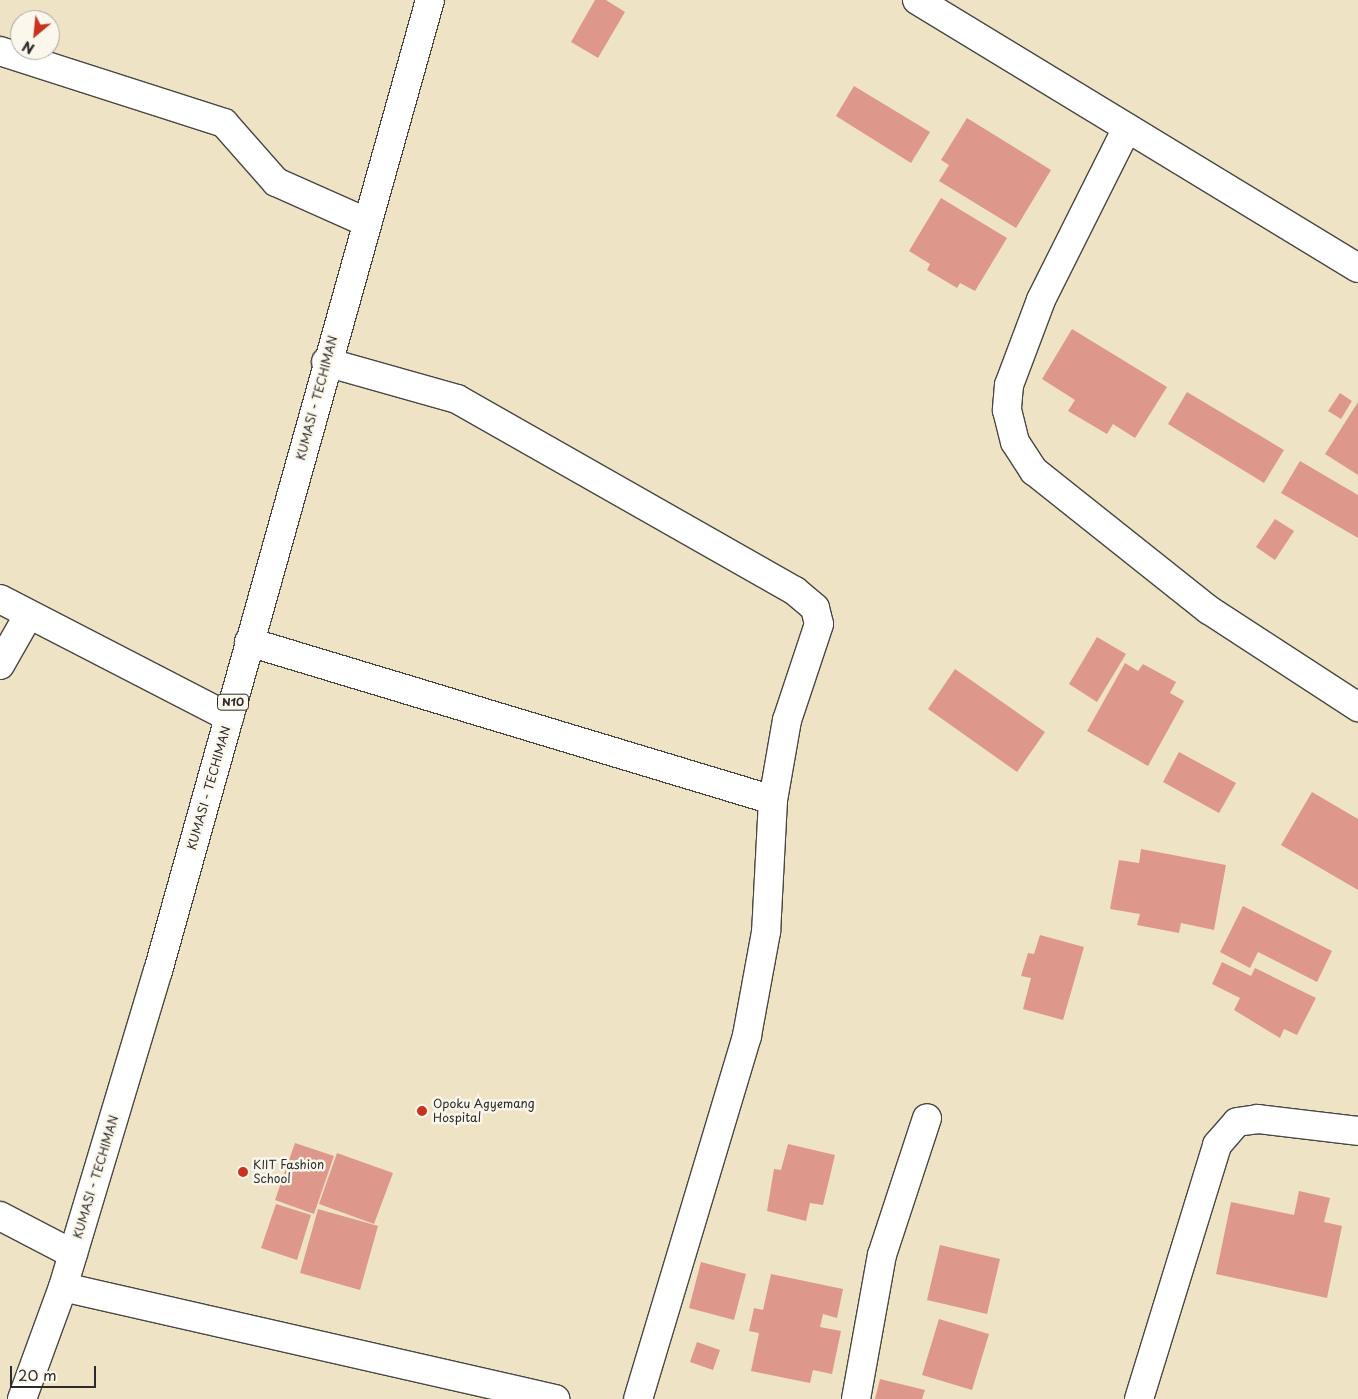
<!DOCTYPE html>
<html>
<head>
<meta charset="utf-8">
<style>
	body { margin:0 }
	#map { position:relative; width:1358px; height:1399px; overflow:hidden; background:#efe3c5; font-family:"Playpen Sans",sans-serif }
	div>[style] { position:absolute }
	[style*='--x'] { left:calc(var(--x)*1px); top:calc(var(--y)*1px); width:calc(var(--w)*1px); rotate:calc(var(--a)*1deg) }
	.building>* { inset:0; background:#de988b }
	.roads { filter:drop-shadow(1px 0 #484742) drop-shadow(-1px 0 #484742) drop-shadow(0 1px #484742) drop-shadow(0 -1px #484742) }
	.minor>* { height:28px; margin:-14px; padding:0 14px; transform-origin:14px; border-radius:14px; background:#fff }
	.highway>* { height:28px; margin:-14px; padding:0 14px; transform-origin:14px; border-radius:14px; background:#fff }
	.dots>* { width:14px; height:14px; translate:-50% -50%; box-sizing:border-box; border:2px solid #fbf7ec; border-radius:50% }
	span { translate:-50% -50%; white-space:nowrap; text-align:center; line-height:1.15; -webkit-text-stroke:5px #fbf7ec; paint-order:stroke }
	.shield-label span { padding:1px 4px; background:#fbf7ec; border:1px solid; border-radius:4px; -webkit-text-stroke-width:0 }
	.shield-label { font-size:11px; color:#2b2b2b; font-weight:700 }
	.street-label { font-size:12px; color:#2b2b2b }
	.poi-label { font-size:12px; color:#2b2b2b }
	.left { translate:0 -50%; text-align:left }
	.north { position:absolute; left:10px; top:10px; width:50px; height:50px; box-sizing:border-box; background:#fbf7ec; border:1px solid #a8a59f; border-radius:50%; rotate:208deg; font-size:14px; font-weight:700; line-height:20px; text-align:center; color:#2b2b2b }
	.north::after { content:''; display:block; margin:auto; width:18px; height:22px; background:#c8321e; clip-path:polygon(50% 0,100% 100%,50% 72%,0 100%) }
	.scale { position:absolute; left:10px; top:1366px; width:86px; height:22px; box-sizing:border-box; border:2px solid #2b2b2b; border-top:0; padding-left:6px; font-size:15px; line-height:18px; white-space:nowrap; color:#2b2b2b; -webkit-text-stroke:4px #fbf7ec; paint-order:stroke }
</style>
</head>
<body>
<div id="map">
	<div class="building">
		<div style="clip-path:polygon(595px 0,606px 0,625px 12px,598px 58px,571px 42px)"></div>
		<div style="clip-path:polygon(854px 86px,930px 132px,911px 163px,836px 116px)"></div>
		<div style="clip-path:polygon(967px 118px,1051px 170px,1016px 228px,939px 181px,949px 165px,941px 160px)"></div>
		<div style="clip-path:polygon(941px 198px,1007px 238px,975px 291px,960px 283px,957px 288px,927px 270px,930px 264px,909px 251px)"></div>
		<div style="clip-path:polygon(1072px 329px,1167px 387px,1135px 438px,1113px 424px,1107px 434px,1068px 411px,1075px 400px,1042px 379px)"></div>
		<div style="clip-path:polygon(1187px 392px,1284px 450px,1264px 483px,1168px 424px)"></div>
		<div style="clip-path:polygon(1340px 393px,1352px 401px,1341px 419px,1328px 411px)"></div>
		<div style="clip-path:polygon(1358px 402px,1358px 475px,1325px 454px)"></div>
		<div style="clip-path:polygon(1300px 461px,1358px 495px,1358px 538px,1281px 493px)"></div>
		<div style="clip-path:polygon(1275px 519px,1294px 531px,1275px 560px,1256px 547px)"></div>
		<div style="clip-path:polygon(1097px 637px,1126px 654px,1097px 702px,1069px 684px)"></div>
		<div style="clip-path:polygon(1125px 663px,1138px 671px,1143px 664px,1176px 682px,1170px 693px,1184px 701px,1148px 766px,1087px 731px)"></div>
		<div style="clip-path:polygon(955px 669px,1045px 732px,1017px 772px,928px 709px)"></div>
		<div style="clip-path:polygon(1179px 752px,1236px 783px,1219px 813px,1163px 782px)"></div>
		<div style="clip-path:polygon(1312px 792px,1358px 819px,1358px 890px,1281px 845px)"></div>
		<div style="clip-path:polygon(1141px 849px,1226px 865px,1214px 930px,1181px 923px,1179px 933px,1137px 925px,1140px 914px,1110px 909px,1119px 860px,1139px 863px)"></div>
		<div style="clip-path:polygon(1243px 906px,1332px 951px,1317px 982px,1258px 952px,1250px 968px,1220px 952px)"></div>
		<div style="clip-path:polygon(1040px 935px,1084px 947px,1063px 1020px,1023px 1009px,1031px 978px,1021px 976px,1028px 953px,1034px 954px)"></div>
		<div style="clip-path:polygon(1222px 962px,1251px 976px,1255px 968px,1316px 998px,1297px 1035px,1284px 1029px,1280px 1038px,1234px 1010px,1240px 998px,1212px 984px)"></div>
		<div style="clip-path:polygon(295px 1143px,334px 1156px,314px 1214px,275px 1200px)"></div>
		<div style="clip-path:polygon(788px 1144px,835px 1155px,823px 1205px,810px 1203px,806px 1221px,767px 1211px,774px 1169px,781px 1170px)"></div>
		<div style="clip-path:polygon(337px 1153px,393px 1173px,374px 1224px,319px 1204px)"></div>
		<div style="clip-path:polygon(1299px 1191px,1330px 1198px,1324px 1222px,1342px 1226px,1327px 1298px,1216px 1274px,1231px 1202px,1294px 1215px)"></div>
		<div style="clip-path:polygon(276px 1204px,311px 1215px,297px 1260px,261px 1248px)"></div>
		<div style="clip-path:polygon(318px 1209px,378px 1226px,360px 1290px,300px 1273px)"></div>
		<div style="clip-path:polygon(940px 1245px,1000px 1259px,987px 1314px,927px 1300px)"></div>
		<div style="clip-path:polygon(701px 1262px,746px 1274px,734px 1320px,689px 1308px)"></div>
		<div style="clip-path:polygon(771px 1274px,843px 1289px,837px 1318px,823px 1314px,820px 1327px,841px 1331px,832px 1374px,813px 1370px,810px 1383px,751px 1371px,759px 1333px,749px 1331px,754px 1308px,763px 1310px)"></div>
		<div style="clip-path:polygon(939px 1319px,989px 1334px,972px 1390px,922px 1375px)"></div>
		<div style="clip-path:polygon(697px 1342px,720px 1350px,713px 1370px,690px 1362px)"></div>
		<div style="clip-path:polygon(880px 1379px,925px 1390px,922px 1399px,875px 1399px)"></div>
	</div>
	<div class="roads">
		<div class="minor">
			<div style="--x:917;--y:0;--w:516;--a:31.29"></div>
			<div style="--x:0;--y:51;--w:235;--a:17.8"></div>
			<div style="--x:224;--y:123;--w:79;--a:48.6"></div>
			<div style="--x:276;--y:182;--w:98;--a:24"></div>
			<div style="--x:1127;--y:128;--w:192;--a:116.6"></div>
			<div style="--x:1041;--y:300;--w:91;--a:110.6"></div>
			<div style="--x:1009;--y:385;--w:25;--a:95"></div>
			<div style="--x:1007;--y:410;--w:33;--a:76"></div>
			<div style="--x:1015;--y:442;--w:35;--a:57"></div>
			<div style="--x:1034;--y:471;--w:223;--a:38.5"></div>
			<div style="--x:1209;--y:610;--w:178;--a:33.1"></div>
			<div style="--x:326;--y:362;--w:136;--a:15.8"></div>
			<div style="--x:457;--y:399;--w:389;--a:29.6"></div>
			<div style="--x:795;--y:591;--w:26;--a:40"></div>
			<div style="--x:815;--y:608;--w:16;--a:76"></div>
			<div style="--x:819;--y:624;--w:101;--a:108.4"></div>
			<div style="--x:787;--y:720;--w:81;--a:99.9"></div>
			<div style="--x:773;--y:800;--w:132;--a:93"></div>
			<div style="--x:766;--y:932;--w:106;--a:100.4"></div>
			<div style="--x:747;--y:1036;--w:379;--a:106.7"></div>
			<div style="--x:0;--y:599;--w:258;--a:27.3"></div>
			<div style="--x:249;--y:642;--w:547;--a:16.78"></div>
			<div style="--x:0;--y:665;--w:56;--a:-60.3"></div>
			<div style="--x:0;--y:1216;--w:82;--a:27.5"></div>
			<div style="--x:63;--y:1287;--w:505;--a:12.82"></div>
			<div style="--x:856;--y:1399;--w:146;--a:-79.8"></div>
			<div style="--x:882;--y:1255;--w:144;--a:-71.8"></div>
			<div style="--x:1139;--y:1399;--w:266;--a:-72.9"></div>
			<div style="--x:1217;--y:1145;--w:30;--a:-49"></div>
			<div style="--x:1237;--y:1122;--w:21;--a:-8"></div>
			<div style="--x:1258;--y:1119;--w:101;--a:6.8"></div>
		</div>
		<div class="highway">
			<div style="--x:22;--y:1399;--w:119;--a:-69.9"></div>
			<div style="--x:63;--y:1287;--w:330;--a:-73.3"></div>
			<div style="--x:158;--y:971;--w:1008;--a:-74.35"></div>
		</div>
	</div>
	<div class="dots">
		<div style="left:422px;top:1111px;background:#c8321e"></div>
		<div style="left:243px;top:1172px;background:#c8321e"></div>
	</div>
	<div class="shield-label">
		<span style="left:233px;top:702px">N10</span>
	</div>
	<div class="street-label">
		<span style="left:317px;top:398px;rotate:-75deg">KUMASI - TECHIMAN</span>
		<span style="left:209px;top:788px;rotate:-74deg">KUMASI - TECHIMAN</span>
		<span style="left:96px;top:1177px;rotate:-73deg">KUMASI - TECHIMAN</span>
	</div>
	<div class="poi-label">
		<span class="left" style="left:433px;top:1111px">Opoku Agyemang<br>Hospital</span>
		<span class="left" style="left:253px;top:1172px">KIIT Fashion<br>School</span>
	</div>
	<div class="north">N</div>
	<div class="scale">20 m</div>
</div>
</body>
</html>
